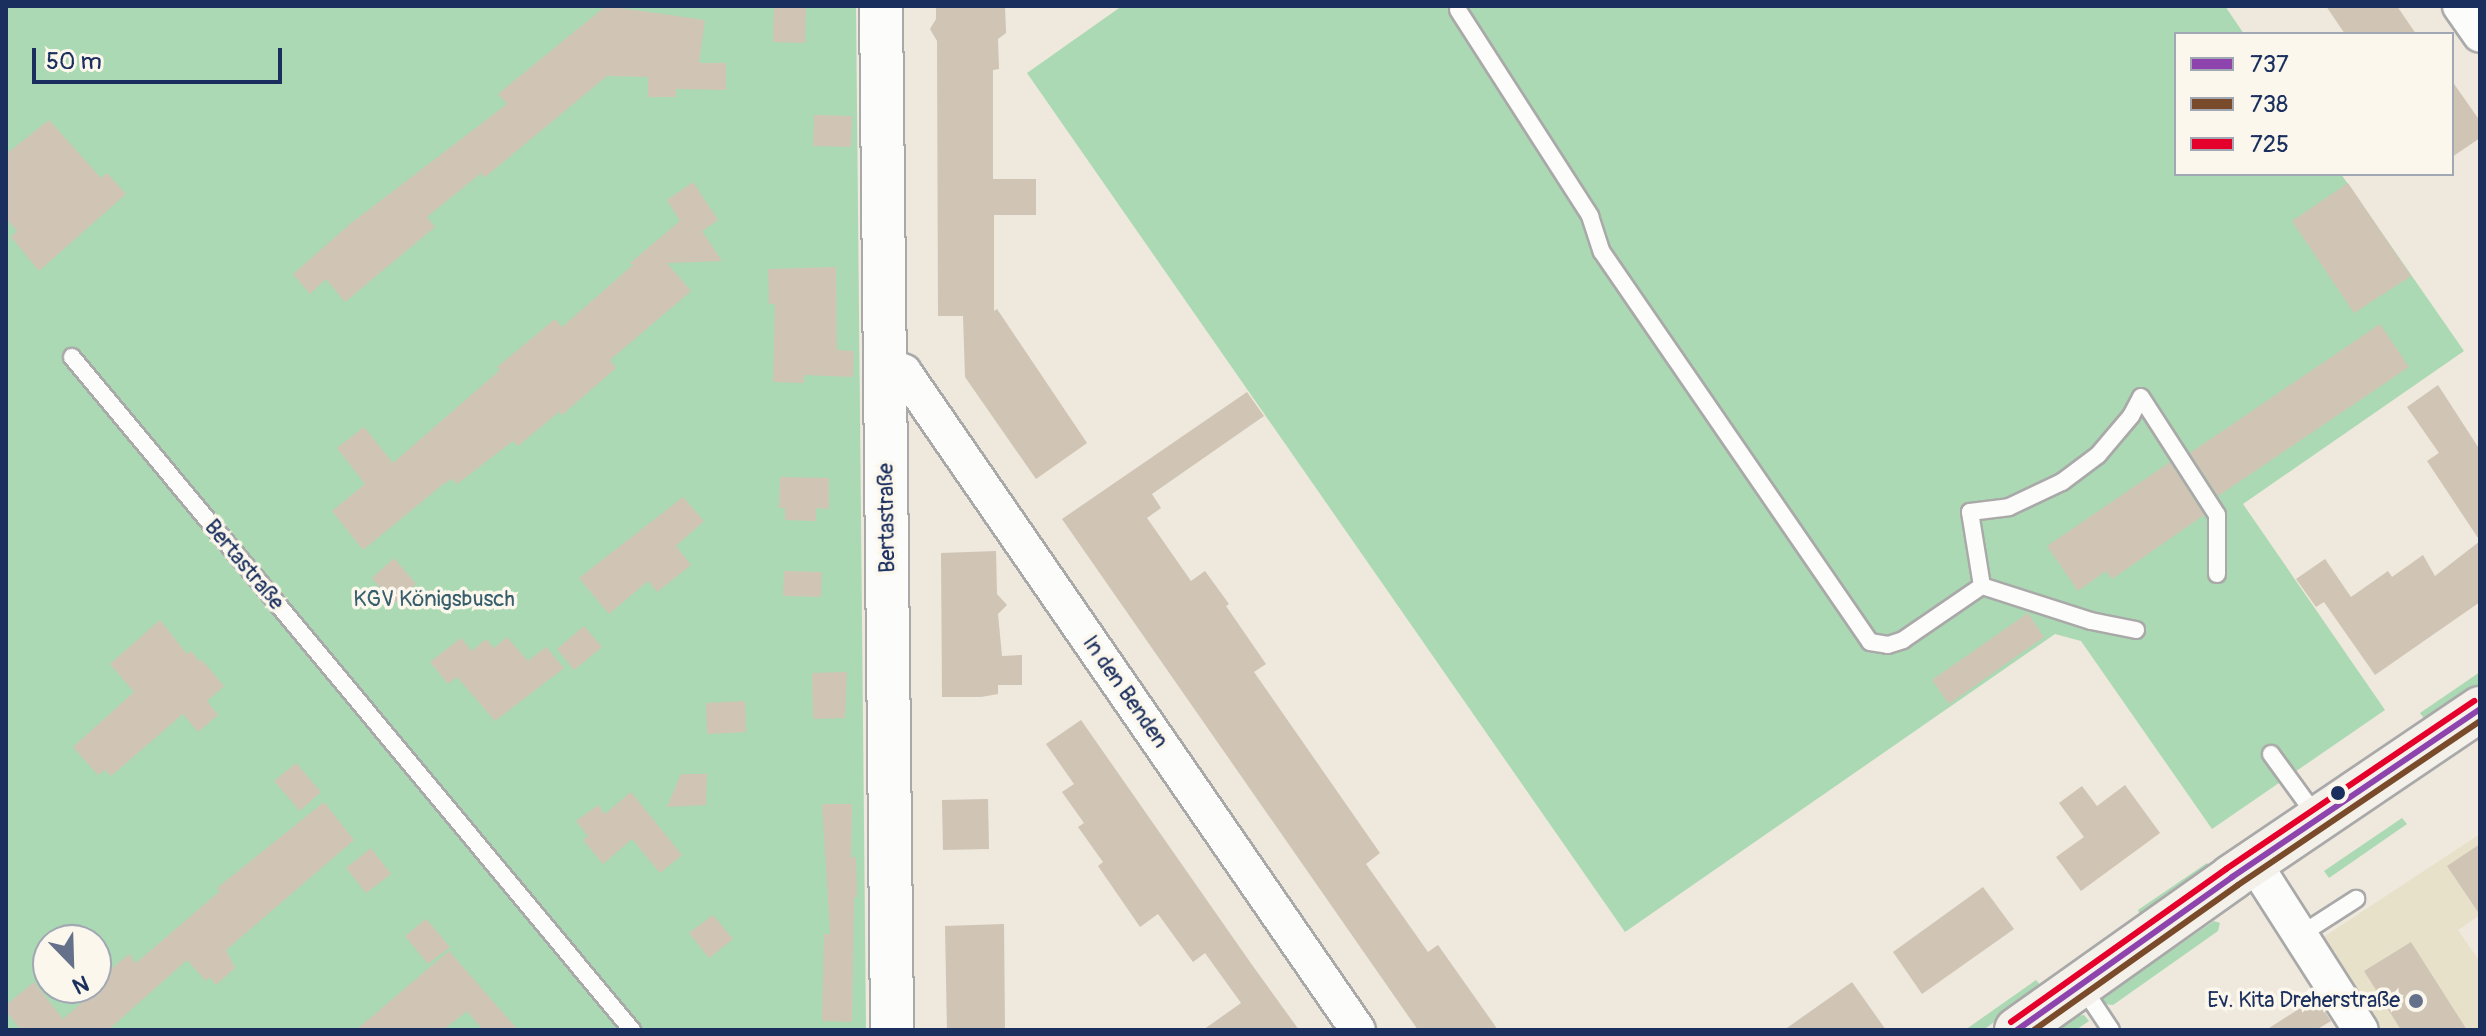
<!DOCTYPE html>
<html>
<head>
<meta charset="utf-8">
<style>
	body { margin:0 }
	#map { position:relative; width:2486px; height:1036px; overflow:hidden; background:#eee8dd; font-family:Pangolin,sans-serif }
	div>[style] { position:absolute }
	[style*='--x'] { left:calc(var(--x)*1px); top:calc(var(--y)*1px); width:calc(var(--w)*1px); rotate:calc(var(--a)*1deg) }
	.built>* { inset:0; background:#e7e1ca }
	.green>* { inset:0; background:#abd9b3 }
	.building>* { inset:0; background:#d0c4b4 }
	.roads { filter:drop-shadow(2px 0 #aaa9a9) drop-shadow(-2px 0 #aaa9a9) drop-shadow(0 2px #aaa9a9) drop-shadow(0 -2px #aaa9a9) }
	.service>* { height:16px; margin:-8px; padding:0 8px; transform-origin:8px; border-radius:8px; background:#fcfcfa }
	.minor>* { height:34px; margin:-17px; padding:0 17px; transform-origin:17px; border-radius:17px; background:#fcfcfa }
	.tertiary>* { height:42px; margin:-21px; padding:0 21px; transform-origin:21px; border-radius:21px; background:#fcfcfa }
	.secondary>* { height:44px; margin:-22px; padding:0 22px; transform-origin:22px; border-radius:22px; background:#f4f1eb }
	.bus-1>* { height:6px; margin:-3px; padding:0 3px; transform-origin:3px; border-radius:3px; background:#8e44ad }
	.bus-2>* { height:6px; margin:-3px; padding:0 3px; transform-origin:3px; border-radius:3px; background:#7a4b2a }
	.bus-3>* { height:6px; margin:-3px; padding:0 3px; transform-origin:3px; border-radius:3px; background:#e4002b }
	.dots>* { width:22px; height:22px; translate:-50% -50%; box-sizing:border-box; border:4px solid #fbf7ec; border-radius:50% }
	span { translate:-50% -50%; white-space:nowrap; text-align:center; line-height:1.15; -webkit-text-stroke:7px #fbf7ec; paint-order:stroke }
	.street-label { font-size:22px; color:#1b2f5e }
	.park-label { font-size:22px; color:#365e6d }
	.poi-label { font-size:22px; color:#1b2f5e }
	.right { translate:-100% -50%; text-align:right }
	.frame { position:absolute; inset:0; border:8px solid #1b2f5e; pointer-events:none }
	.legend { position:absolute; left:2174px; top:32px; width:280px; height:144px; box-sizing:border-box; background:#fbf7ec; border:2px solid #a1a7b3; margin:0; padding:10px 14px; list-style:none; font-size:24px; color:#1b2f5e }
	.legend li { display:flex; align-items:center; gap:16px; height:40px }
	.legend b { width:40px; border:2px solid #a1a7b3 }
	.north { position:absolute; left:32px; top:924px; width:80px; height:80px; box-sizing:border-box; background:#fbf7ec; border:2px solid #a1a7b3; border-radius:50%; rotate:157deg; font-size:22px; font-weight:700; line-height:32px; text-align:center; color:#1b2f5e }
	.north::after { content:''; display:block; margin:auto; width:28px; height:36px; background:#65708a; clip-path:polygon(50% 0,100% 100%,50% 72%,0 100%) }
	.scale { position:absolute; left:32px; top:48px; width:250px; height:36px; box-sizing:border-box; border:4px solid #1b2f5e; border-top:0; padding-left:10px; font-size:24px; line-height:28px; white-space:nowrap; color:#1b2f5e; -webkit-text-stroke:6px #fbf7ec; paint-order:stroke }
</style>
</head>
<body>
<div id="map">
	<div class="built">
		<div style="clip-path:polygon(2480px 834px,2480px 915px,2458px 930px,2480px 962px,2480px 1030px,2378px 1030px,2319px 940px)"></div>
	</div>
	<div class="green">
		<div style="clip-path:polygon(evenodd,6px 6px,856px 6px,866px 1030px,6px 1030px,6px 6px,48px 940px,96px 940px,96px 988px,48px 988px,48px 940px)"></div>
		<div style="clip-path:polygon(1122px 6px,2225px 6px,2244px 34px,2176px 34px,2176px 174px,2341px 174px,2464px 351px,2243px 504px,2385px 710px,2212px 829px,2081px 641px,2055px 634px,1625px 932px,1027px 73px)"></div>
		<div style="clip-path:polygon(2480px 672px,2480px 685px,2427px 722px,2420px 713px)"></div>
		<div style="clip-path:polygon(2402px 818px,2407px 824px,2329px 878px,2324px 871px)"></div>
		<div style="clip-path:polygon(2207px 863px,2210px 868px,2141px 918px,2138px 910px)"></div>
		<div style="clip-path:polygon(2214px 921px,2220px 923px,2218px 931px,2113px 1005px,2103px 1004px,2103px 997px)"></div>
		<div style="clip-path:polygon(2036px 980px,2043px 988px,1983px 1030px,1965px 1030px)"></div>
		<div style="clip-path:polygon(2084px 1015px,2089px 1021px,2076px 1030px,2055px 1030px,2075px 1016px)"></div>
	</div>
	<div class="building">
		<div style="clip-path:polygon(606px 6px,705px 20px,699px 63px,726px 63px,726px 90px,676px 89px,676px 97px,648px 97px,648px 77px,607px 76px,484px 178px,481px 173px,427px 217px,435px 227px,345px 302px,326px 279px,310px 294px,293px 274px,350px 224px,507px 104px,498px 94px)"></div>
		<div style="clip-path:polygon(774px 6px,806px 6px,805px 43px,773px 42px)"></div>
		<div style="clip-path:polygon(936px 6px,1005px 6px,1006px 33px,998px 39px,999px 69px,993px 70px,993px 179px,1036px 179px,1036px 215px,994px 215px,994px 311px,997px 309px,1087px 443px,1036px 479px,965px 377px,963px 316px,938px 316px,937px 41px,930px 29px,936px 19px)"></div>
		<div style="clip-path:polygon(2326px 6px,2397px 6px,2416px 34px,2345px 34px)"></div>
		<div style="clip-path:polygon(2452px 81px,2480px 121px,2480px 138px,2452px 157px)"></div>
		<div style="clip-path:polygon(814px 115px,852px 116px,851px 147px,813px 146px)"></div>
		<div style="clip-path:polygon(49px 120px,101px 178px,107px 173px,126px 194px,39px 271px,11px 237px,17px 231px,6px 218px,6px 154px)"></div>
		<div style="clip-path:polygon(693px 182px,718px 220px,702px 231px,722px 261px,667px 263px,691px 291px,610px 360px,616px 368px,562px 415px,559px 412px,518px 446px,513px 441px,457px 484px,452px 479px,442px 485px,363px 550px,332px 511px,365px 484px,337px 448px,364px 427px,393px 463px,500px 370px,497px 367px,555px 319px,562px 327px,634px 264px,629px 264px,680px 221px,667px 200px)"></div>
		<div style="clip-path:polygon(2348px 183px,2411px 276px,2354px 313px,2292px 221px)"></div>
		<div style="clip-path:polygon(836px 267px,837px 350px,854px 351px,853px 377px,804px 375px,804px 383px,773px 382px,775px 304px,769px 304px,768px 269px)"></div>
		<div style="clip-path:polygon(2380px 324px,2409px 367px,2218px 496px,2190px 453px)"></div>
		<div style="clip-path:polygon(2438px 385px,2480px 450px,2480px 541px,2427px 461px,2439px 453px,2407px 407px)"></div>
		<div style="clip-path:polygon(1247px 392px,1264px 416px,1152px 494px,1161px 508px,1147px 518px,1191px 581px,1205px 571px,1229px 604px,1226px 606px,1266px 664px,1254px 672px,1380px 853px,1366px 864px,1428px 952px,1438px 945px,1498px 1030px,1418px 1030px,1062px 519px)"></div>
		<div style="clip-path:polygon(2170px 462px,2204px 515px,2112px 579px,2106px 571px,2078px 591px,2047px 546px)"></div>
		<div style="clip-path:polygon(780px 477px,829px 478px,829px 509px,816px 508px,816px 521px,785px 520px,785px 508px,779px 508px)"></div>
		<div style="clip-path:polygon(683px 497px,704px 521px,676px 546px,691px 565px,657px 592px,648px 581px,609px 614px,579px 578px)"></div>
		<div style="clip-path:polygon(2480px 541px,2480px 602px,2375px 675px,2324px 602px,2316px 607px,2296px 579px,2325px 559px,2351px 597px,2388px 571px,2392px 577px,2423px 555px,2435px 576px)"></div>
		<div style="clip-path:polygon(996px 551px,997px 594px,1007px 605px,998px 614px,1002px 656px,1022px 655px,1022px 685px,998px 685px,998px 694px,981px 697px,942px 697px,941px 553px)"></div>
		<div style="clip-path:polygon(394px 558px,416px 584px,393px 604px,372px 578px)"></div>
		<div style="clip-path:polygon(784px 571px,822px 572px,821px 597px,783px 596px)"></div>
		<div style="clip-path:polygon(2028px 613px,2044px 637px,1949px 704px,1932px 680px)"></div>
		<div style="clip-path:polygon(160px 620px,187px 654px,191px 651px,200px 662px,202px 660px,224px 686px,207px 701px,218px 715px,198px 732px,183px 714px,111px 776px,105px 770px,98px 775px,73px 747px,134px 692px,110px 664px)"></div>
		<div style="clip-path:polygon(584px 626px,602px 647px,574px 670px,557px 649px)"></div>
		<div style="clip-path:polygon(507px 637px,528px 661px,546px 647px,564px 668px,495px 721px,457px 677px,448px 684px,430px 662px,461px 638px,472px 651px,486px 639px,494px 648px)"></div>
		<div style="clip-path:polygon(847px 672px,845px 718px,813px 719px,812px 673px)"></div>
		<div style="clip-path:polygon(745px 701px,746px 732px,707px 734px,706px 703px)"></div>
		<div style="clip-path:polygon(1081px 720px,1250px 962px,1299px 1030px,1203px 1030px,1241px 1003px,1205px 953px,1193px 962px,1158px 914px,1140px 927px,1098px 866px,1103px 862px,1078px 827px,1084px 823px,1062px 792px,1074px 784px,1046px 744px)"></div>
		<div style="clip-path:polygon(296px 763px,321px 792px,300px 811px,274px 781px)"></div>
		<div style="clip-path:polygon(681px 774px,707px 774px,706px 805px,667px 807px)"></div>
		<div style="clip-path:polygon(2125px 785px,2160px 833px,2081px 891px,2056px 857px,2084px 837px,2059px 803px,2082px 786px,2097px 806px)"></div>
		<div style="clip-path:polygon(631px 792px,682px 855px,660px 873px,632px 839px,603px 864px,583px 840px,588px 836px,576px 821px,598px 805px,605px 814px)"></div>
		<div style="clip-path:polygon(988px 799px,989px 849px,943px 850px,942px 800px)"></div>
		<div style="clip-path:polygon(324px 802px,354px 840px,226px 950px,235px 968px,216px 985px,210px 977px,206px 981px,187px 960px,108px 1030px,21px 1030px,6px 1011px,6px 1005px,34px 982px,63px 1019px,108px 980px,104px 975px,129px 954px,136px 963px,220px 891px,217px 888px)"></div>
		<div style="clip-path:polygon(822px 804px,852px 804px,851px 858px,856px 857px,857px 897px,854px 897px,852px 1022px,822px 1021px,824px 934px,830px 934px)"></div>
		<div style="clip-path:polygon(2480px 844px,2480px 915px,2447px 866px)"></div>
		<div style="clip-path:polygon(371px 848px,391px 874px,366px 893px,346px 868px)"></div>
		<div style="clip-path:polygon(1983px 887px,2014px 929px,1922px 994px,1893px 952px)"></div>
		<div style="clip-path:polygon(713px 915px,733px 939px,709px 958px,689px 933px)"></div>
		<div style="clip-path:polygon(426px 919px,450px 947px,428px 964px,405px 936px)"></div>
		<div style="clip-path:polygon(1004px 924px,1005px 1030px,947px 1030px,945px 926px)"></div>
		<div style="clip-path:polygon(2411px 942px,2467px 1030px,2401px 1030px,2364px 971px)"></div>
		<div style="clip-path:polygon(449px 951px,518px 1030px,483px 1030px,467px 1011px,443px 1030px,356px 1030px)"></div>
		<div style="clip-path:polygon(1852px 982px,1886px 1030px,1784px 1030px)"></div>
		<div style="clip-path:polygon(2316px 998px,2331px 1021px,2316px 1030px,2266px 1030px)"></div>
	</div>
	<div class="roads">
		<div class="service">
			<div style="--x:1458;--y:10;--w:245;--a:57.3"></div>
			<div style="--x:1590;--y:216;--w:38;--a:72"></div>
			<div style="--x:1602;--y:252;--w:473;--a:55.5"></div>
			<div style="--x:1870;--y:642;--w:18;--a:9"></div>
			<div style="--x:1888;--y:645;--w:16;--a:-18"></div>
			<div style="--x:1903;--y:640;--w:96;--a:-34.4"></div>
			<div style="--x:1982;--y:586;--w:114;--a:17.8"></div>
			<div style="--x:2091;--y:621;--w:46;--a:11.3"></div>
			<div style="--x:72;--y:357;--w:876;--a:50.24"></div>
			<div style="--x:1982;--y:586;--w:75;--a:-99.2"></div>
			<div style="--x:1970;--y:512;--w:39;--a:-7"></div>
			<div style="--x:2009;--y:507;--w:59;--a:-25.3"></div>
			<div style="--x:2062;--y:482;--w:45;--a:-36.9"></div>
			<div style="--x:2098;--y:455;--w:51;--a:-49.8"></div>
			<div style="--x:2131;--y:416;--w:21;--a:-62"></div>
			<div style="--x:2141;--y:397;--w:140;--a:57.2"></div>
			<div style="--x:2217;--y:515;--w:59;--a:90"></div>
			<div style="--x:2271;--y:754;--w:78;--a:53.9"></div>
			<div style="--x:2300;--y:935;--w:67;--a:-32.7"></div>
			<div style="--x:2081;--y:985;--w:54;--a:56.3"></div>
		</div>
		<div class="minor">
			<div style="--x:2460;--y:6;--w:35;--a:55"></div>
			<div style="--x:885;--y:363;--w:21;--a:25"></div>
			<div style="--x:904;--y:372;--w:799;--a:55.4"></div>
			<div style="--x:2254;--y:863;--w:198;--a:57.4"></div>
		</div>
		<div class="tertiary">
			<div style="--x:881;--y:6;--w:1024;--a:89.38"></div>
		</div>
		<div class="secondary">
			<div style="--x:2017;--y:1030;--w:264;--a:-35.4"></div>
			<div style="--x:2232;--y:877;--w:300;--a:-34.1"></div>
		</div>
	</div>
	<div class="bus-1">
		<div style="--x:2017;--y:1030;--w:264;--a:-35.4"></div>
		<div style="--x:2232;--y:877;--w:300;--a:-34.1"></div>
	</div>
	<div class="bus-2">
		<div style="--x:2034;--y:1030;--w:250;--a:-35.4"></div>
		<div style="--x:2238;--y:885;--w:292;--a:-34.1"></div>
	</div>
	<div class="bus-3">
		<div style="--x:2011;--y:1022;--w:264;--a:-35.4"></div>
		<div style="--x:2226;--y:869;--w:300;--a:-34.1"></div>
	</div>
	<div class="dots">
		<div style="left:2338px;top:793px;background:#1b2f5e"></div>
		<div style="left:2416px;top:1001px;background:#65708a"></div>
	</div>
	<div class="street-label">
		<span style="left:887px;top:518px;rotate:-91deg">Bertastraße</span>
		<span style="left:244px;top:565px;rotate:50deg">Bertastraße</span>
		<span style="left:1125px;top:692px;rotate:55deg">In den Benden</span>
	</div>
	<div class="park-label">
		<span style="left:434px;top:600px">KGV Königsbusch</span>
	</div>
	<div class="poi-label">
		<span class="right" style="left:2400px;top:1001px">Ev. Kita Dreherstraße</span>
	</div>
	<div class="frame"></div>
	<ul class="legend">
	<li><b style="height:10px;background:#8e44ad"></b>737</li>
	<li><b style="height:10px;background:#7a4b2a"></b>738</li>
	<li><b style="height:10px;background:#e4002b"></b>725</li>
	</ul>
	<div class="north">N</div>
	<div class="scale">50 m</div>
</div>
</body>
</html>
